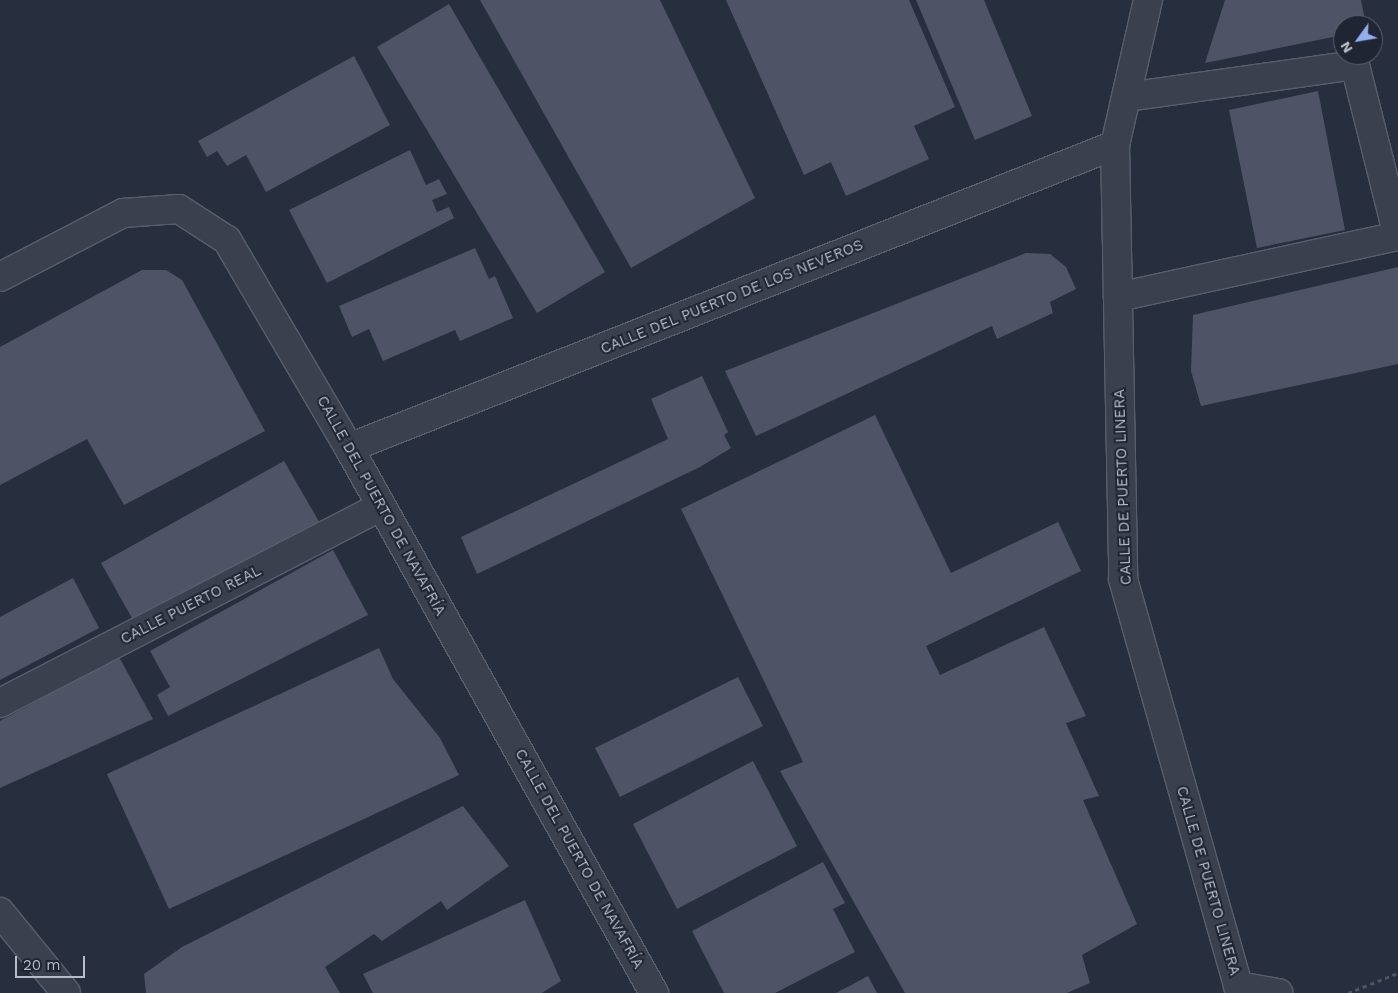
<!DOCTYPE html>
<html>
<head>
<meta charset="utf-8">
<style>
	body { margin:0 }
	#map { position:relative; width:1398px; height:993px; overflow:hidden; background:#272e3d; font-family:"Work Sans",sans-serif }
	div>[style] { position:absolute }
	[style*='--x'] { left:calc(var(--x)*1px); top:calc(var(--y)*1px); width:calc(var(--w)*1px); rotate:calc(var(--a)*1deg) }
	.building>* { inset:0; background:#4e5466 }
	.path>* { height:3px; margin-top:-1.5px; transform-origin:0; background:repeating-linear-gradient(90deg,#49585d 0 4px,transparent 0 8px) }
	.roads { filter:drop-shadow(1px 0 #595e6b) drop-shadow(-1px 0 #595e6b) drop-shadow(0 1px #595e6b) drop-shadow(0 -1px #595e6b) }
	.minor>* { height:28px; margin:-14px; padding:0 14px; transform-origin:14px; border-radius:14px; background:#3b404e }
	span { translate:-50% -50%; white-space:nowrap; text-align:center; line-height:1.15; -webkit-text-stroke:4px #202533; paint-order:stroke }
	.street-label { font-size:15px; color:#b7bcc8 }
	.north { position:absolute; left:1333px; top:15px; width:50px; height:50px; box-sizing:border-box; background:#202533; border:1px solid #5c616f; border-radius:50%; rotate:238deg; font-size:14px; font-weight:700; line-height:20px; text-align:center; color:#b7bcc8 }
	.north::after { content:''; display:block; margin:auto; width:18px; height:22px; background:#96adee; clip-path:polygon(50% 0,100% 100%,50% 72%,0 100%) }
	.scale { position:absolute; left:15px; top:956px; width:70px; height:22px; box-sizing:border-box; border:2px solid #b7bcc8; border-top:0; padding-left:6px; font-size:15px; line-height:18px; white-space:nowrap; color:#b7bcc8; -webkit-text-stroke:4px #202533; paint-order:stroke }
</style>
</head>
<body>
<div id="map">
	<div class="building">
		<div style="clip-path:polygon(480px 0,660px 0,755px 198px,631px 268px)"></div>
		<div style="clip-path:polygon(726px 0,909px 0,955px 107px,914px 126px,929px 159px,846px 196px,831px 162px,804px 175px)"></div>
		<div style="clip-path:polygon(916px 0,984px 0,1032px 116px,975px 140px)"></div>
		<div style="clip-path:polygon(1225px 0,1361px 0,1366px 25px,1343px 25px,1343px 35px,1205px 63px)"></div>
		<div style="clip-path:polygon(449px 4px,605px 272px,537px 313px,377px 47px)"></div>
		<div style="clip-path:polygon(354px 56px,390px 125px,266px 192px,246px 155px,227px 166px,217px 151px,207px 157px,198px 141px)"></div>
		<div style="clip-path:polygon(1318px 91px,1345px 230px,1257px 248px,1229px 110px)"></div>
		<div style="clip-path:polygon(410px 150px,426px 185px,439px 179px,447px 194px,432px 200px,437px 212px,449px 207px,454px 218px,327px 283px,289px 210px)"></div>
		<div style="clip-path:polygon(475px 248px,489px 279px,495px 276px,513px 318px,460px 341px,455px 330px,383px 361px,369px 329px,352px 337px,339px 306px)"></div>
		<div style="clip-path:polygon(1026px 253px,1050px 254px,1066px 267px,1076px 289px,1050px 302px,1053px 313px,997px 339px,992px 326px,756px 436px,725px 371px)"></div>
		<div style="clip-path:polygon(1398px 267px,1398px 364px,1201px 406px,1191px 371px,1193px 315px)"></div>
		<div style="clip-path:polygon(142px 270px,166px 270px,182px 280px,265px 431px,124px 505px,87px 439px,0 485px,0 347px)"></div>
		<div style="clip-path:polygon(702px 376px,728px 432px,724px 435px,731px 448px,700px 467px,477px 574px,461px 537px,668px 439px,651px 399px)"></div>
		<div style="clip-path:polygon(875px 415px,951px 573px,1058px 522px,1081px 571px,926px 646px,940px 675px,1044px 627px,1086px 716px,1066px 723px,1099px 796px,1083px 800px,1137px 924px,1082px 955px,1090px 983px,1067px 993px,905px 993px,780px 771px,803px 762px,681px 509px)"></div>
		<div style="clip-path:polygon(284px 461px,321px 525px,133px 620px,101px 563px)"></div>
		<div style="clip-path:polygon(333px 550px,368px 615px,168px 716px,157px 695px,170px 687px,150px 651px)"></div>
		<div style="clip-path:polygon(73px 578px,99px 628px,0 680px,0 617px)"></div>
		<div style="clip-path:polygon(379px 648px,393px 679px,440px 738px,459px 775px,169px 909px,107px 774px)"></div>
		<div style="clip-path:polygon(119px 657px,153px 719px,0 788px,0 721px)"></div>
		<div style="clip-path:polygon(738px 677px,763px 726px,620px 797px,595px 748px)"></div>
		<div style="clip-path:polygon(753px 761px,797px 846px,677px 909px,633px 824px)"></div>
		<div style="clip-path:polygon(463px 806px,509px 866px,447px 910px,441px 901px,382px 941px,374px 934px,325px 967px,340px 993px,146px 993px,144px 974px,182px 947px)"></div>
		<div style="clip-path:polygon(823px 862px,845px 903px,833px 909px,855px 952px,775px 993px,724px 993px,692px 931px)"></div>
		<div style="clip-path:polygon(525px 900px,561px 981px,542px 993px,373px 993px,363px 974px)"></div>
		<div style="clip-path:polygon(868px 976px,877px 993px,836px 993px)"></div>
	</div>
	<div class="path">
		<div style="--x:1348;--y:993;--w:54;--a:-21.8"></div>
	</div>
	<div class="roads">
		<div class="minor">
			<div style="--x:1148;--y:0;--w:149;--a:102.8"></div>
			<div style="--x:1115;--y:145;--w:434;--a:88.9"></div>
			<div style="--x:1123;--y:579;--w:430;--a:74.2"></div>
			<div style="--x:0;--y:277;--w:139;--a:-27.5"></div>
			<div style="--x:123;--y:213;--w:56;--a:-4.1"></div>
			<div style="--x:179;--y:209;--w:57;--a:32.9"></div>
			<div style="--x:227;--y:240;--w:241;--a:59.6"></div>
			<div style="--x:349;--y:448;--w:625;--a:60.77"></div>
			<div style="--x:1118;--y:297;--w:287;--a:-12.3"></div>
			<div style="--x:1398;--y:236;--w:176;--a:-104.1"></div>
			<div style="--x:1355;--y:65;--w:230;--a:172"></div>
			<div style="--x:349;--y:448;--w:824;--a:-21.58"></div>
			<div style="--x:0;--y:703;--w:429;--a:-27.3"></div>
			<div style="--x:0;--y:912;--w:104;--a:50.8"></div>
			<div style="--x:1238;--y:986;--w:41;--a:9.9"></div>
		</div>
	</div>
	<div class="street-label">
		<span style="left:732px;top:297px;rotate:-22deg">CALLE DEL PUERTO DE LOS NEVEROS</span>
		<span style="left:1123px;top:487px;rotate:-92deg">CALLE DE PUERTO LINERA</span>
		<span style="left:381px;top:506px;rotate:61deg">CALLE DEL PUERTO DE NAVAFRÍA</span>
		<span style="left:191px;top:605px;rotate:-27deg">CALLE PUERTO REAL</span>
		<span style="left:579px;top:859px;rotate:61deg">CALLE DEL PUERTO DE NAVAFRÍA</span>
		<span style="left:1208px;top:881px;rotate:74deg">CALLE DE PUERTO LINERA</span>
	</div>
	<div class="north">N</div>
	<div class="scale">20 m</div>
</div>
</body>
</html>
